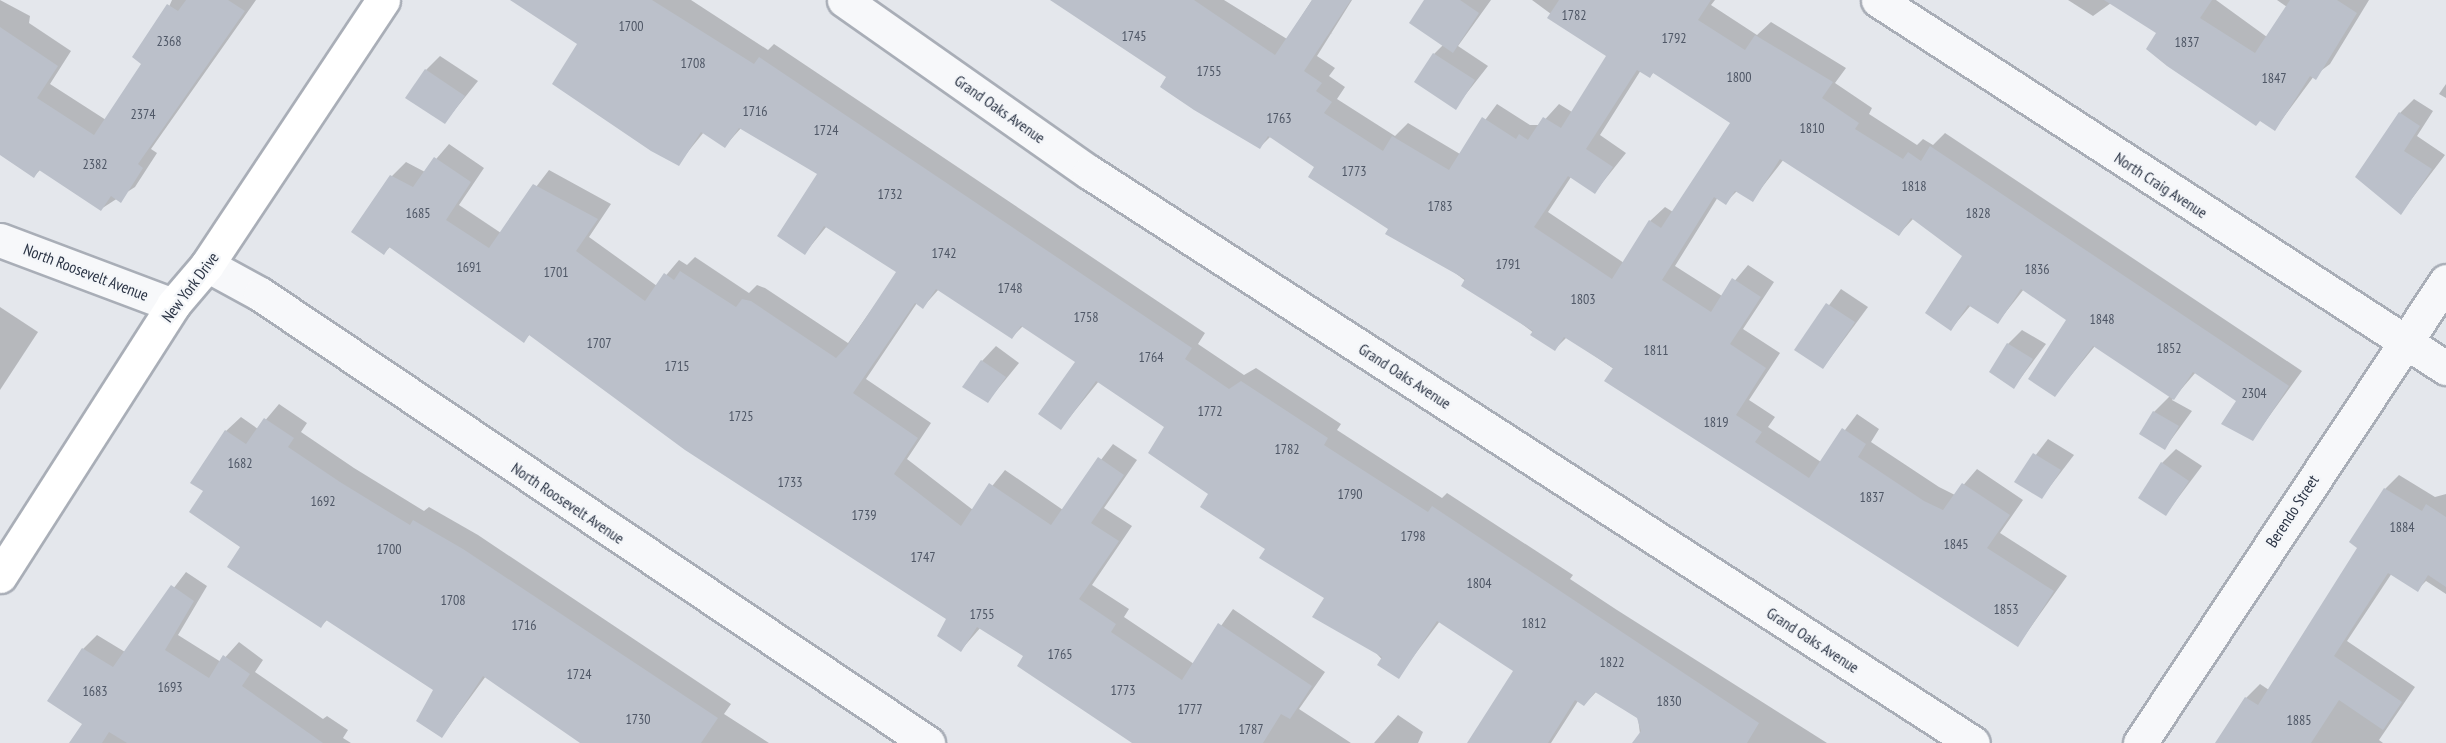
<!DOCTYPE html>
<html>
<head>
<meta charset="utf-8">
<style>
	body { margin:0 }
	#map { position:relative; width:2446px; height:743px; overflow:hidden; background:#e4e7ec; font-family:"PT Sans Narrow",sans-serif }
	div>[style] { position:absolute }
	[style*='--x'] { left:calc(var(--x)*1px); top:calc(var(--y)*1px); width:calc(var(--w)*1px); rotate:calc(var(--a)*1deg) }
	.shadow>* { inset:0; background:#0003 }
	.building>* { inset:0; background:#bbc0ca }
	.roads { filter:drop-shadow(2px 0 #a9aeb7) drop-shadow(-2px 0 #a9aeb7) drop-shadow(0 2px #a9aeb7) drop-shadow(0 -2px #a9aeb7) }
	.street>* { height:33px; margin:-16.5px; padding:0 16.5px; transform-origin:16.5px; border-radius:16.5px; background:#f7f8fa }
	.secondary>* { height:33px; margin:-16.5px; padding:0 16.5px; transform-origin:16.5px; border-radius:16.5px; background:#fff }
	span { translate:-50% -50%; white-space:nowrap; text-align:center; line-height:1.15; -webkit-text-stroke:4.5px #f4f6f9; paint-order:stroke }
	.number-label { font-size:14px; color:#4f5766 }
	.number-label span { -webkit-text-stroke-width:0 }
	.street-label { font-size:16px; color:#2b3445 }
</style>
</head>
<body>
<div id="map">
	<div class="shadow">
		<div style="clip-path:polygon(0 0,30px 16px,29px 23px,71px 51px,50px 84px,106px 120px,144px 63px,172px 0,256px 0,151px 149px,157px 153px,135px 187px,101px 209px,41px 169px,34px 176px,0 153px)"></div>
		<div style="clip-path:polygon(513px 0,691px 0,768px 50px,774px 44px,1205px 333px,1198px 344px,1244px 375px,1256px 368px,1341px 424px,1337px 430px,1442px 498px,1447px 493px,1573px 575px,1570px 579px,1617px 610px,1827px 743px,1653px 743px,1640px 734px,1638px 718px,1597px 691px,1584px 705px,1578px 701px,1551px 743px,1497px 743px,1515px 671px,1440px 621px,1398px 677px,1326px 598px,1210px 493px,1166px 426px,1099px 381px,1061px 428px,1077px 361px,1023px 326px,1012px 337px,939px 289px,923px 307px,917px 303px,866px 379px,931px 423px,907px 459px,973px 510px,1005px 470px,1063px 510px,1113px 444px,1137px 460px,1104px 508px,1132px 526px,1092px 585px,1129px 609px,1124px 617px,1194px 664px,1233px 609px,1325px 672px,1299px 709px,1351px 743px,1133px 743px,1025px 655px,981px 627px,961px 650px,948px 618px,686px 449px,530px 334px,524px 341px,391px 246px,384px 253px,392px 176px,406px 162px,425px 172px,449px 144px,484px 168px,459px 205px,501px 233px,549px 170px,611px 204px,589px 237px,657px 286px,679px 260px,687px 265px,695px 257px,749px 293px,757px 285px,765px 288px,848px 343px,898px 272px,827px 226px,805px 253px,819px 174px,742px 127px,725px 146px,704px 132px,678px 164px,579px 44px)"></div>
		<div style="clip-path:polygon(evenodd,1053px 0,1224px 0,1287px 39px,1312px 0,1352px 0,1317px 56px,1335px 68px,1329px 76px,1345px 87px,1337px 99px,1395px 136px,1408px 123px,1460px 154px,1497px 104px,1530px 125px,1540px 125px,1559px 104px,1572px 112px,1608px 56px,1532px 0,1715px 0,1711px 5px,1757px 35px,1771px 22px,1846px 68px,1835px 83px,1872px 108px,1869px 114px,1917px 145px,1923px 139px,1933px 145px,1945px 133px,2302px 371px,2252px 440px,2239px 400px,2196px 372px,2172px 400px,2192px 411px,2165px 448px,2154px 412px,2170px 396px,2095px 346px,2055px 395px,2069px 320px,2024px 289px,1998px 322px,1971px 305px,1951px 329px,1964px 256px,1914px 218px,1899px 234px,1784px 159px,1752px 200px,1737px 191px,1725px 203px,1718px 197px,1675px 266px,1722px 296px,1748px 265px,1774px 282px,1743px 329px,1780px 353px,1749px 400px,1775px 417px,1768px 427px,1821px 462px,1857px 414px,1879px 429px,1871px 442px,1939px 487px,1955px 495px,1977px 469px,2023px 500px,2000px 533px,2067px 576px,2018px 645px,1567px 337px,1555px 349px,1316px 167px,1271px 136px,1260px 147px,1169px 77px,1053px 0,1641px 70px,1650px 76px,1654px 72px,1732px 123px,1673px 212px,1665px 207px,1650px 221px,1624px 263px,1548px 212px,1571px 177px,1595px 192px,1626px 153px,1600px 135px,1641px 70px)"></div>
		<div style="clip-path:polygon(1426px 0,1491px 0,1458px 46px,1488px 66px,1455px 108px,1434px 54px,1443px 45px)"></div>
		<div style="clip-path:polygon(2068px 0,2216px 0,2267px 37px,2287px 7px,2277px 0,2369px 0,2330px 64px,2314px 76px,2275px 129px,2159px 33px,2111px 3px,2093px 16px)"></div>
		<div style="clip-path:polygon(440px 56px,478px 81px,445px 122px,426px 70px)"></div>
		<div style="clip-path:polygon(2446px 84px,2446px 98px,2439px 94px)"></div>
		<div style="clip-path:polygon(2414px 99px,2433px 111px,2417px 136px,2445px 155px,2401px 213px,2400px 113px)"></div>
		<div style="clip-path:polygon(1841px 289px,1868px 307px,1823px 368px,1796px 350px)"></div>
		<div style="clip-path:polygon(0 307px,38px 332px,0 390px)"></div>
		<div style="clip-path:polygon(2022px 330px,2046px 344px,2014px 387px,2008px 344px)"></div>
		<div style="clip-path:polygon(996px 346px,1019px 363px,988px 401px,982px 361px)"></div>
		<div style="clip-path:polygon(279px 404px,307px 423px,301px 432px,354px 468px,424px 511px,429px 507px,478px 535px,731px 704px,724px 714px,769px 743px,584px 743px,486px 676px,442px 736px,435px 690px,328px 619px,321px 626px,242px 546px,205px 491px,226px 431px,241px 417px,258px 429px)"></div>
		<div style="clip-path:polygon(2048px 439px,2074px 455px,2042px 497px,2016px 481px)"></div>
		<div style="clip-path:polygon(2176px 449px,2202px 466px,2166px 514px,2162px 463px)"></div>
		<div style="clip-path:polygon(2399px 475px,2435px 497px,2446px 494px,2446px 594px,2426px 581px,2417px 590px,2392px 573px,2347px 641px,2415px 687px,2379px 740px,2383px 743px,2216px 743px,2246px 698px,2260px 684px,2269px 690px,2359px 547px,2385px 489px)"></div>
		<div style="clip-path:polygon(186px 572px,207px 586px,178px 635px,221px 662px,239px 642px,263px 660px,255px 672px,323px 719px,327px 716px,348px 730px,343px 738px,351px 743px,83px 743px,83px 649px,97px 635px,125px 652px)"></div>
		<div style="clip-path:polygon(1398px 715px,1423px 732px,1418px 743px,1374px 743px)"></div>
	</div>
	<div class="building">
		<div style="clip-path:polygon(186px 0,228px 0,245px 11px,138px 164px,143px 168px,121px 203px,111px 196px,101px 211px,39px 170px,34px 178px,0 155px,0 27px,58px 66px,37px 98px,94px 135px,141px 64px,132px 57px,167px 4px,178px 11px)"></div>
		<div style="clip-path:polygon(510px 0,652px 0,754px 64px,759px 57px,1192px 348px,1185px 359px,1229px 389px,1241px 381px,1328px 438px,1324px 445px,1428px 512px,1432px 506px,1759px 723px,1747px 743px,1632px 743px,1641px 731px,1637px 718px,1595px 692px,1584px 706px,1575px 700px,1548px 743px,1467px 743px,1513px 671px,1437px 621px,1399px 679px,1377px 665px,1382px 657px,1312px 617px,1324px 598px,1259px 558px,1265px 549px,1200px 507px,1208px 494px,1148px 453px,1164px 427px,1096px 381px,1061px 430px,1038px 414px,1075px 362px,1021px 326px,1012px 339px,936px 289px,923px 309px,915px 303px,853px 393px,918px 438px,894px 474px,961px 526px,989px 483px,1051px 525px,1098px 457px,1124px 475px,1091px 523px,1119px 541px,1079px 599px,1116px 624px,1111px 632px,1182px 680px,1218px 623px,1312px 686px,1290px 719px,1281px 714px,1263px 743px,1132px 743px,1017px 666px,1023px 656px,977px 627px,961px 652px,937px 636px,946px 619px,685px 450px,529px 335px,524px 343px,389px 247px,384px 255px,351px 232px,390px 175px,413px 187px,434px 157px,471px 182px,446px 220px,489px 248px,533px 184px,598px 219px,576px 251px,645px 301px,664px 273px,674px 280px,680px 271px,736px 307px,742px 299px,751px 301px,836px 358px,847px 346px,896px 272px,824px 226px,805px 255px,777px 236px,817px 174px,739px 128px,725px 148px,701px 132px,679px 166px,651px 151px,552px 84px,577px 44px)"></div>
		<div style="clip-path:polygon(evenodd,1050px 0,1194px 0,1275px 55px,1312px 0,1351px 0,1304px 71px,1322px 83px,1316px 91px,1332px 102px,1324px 113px,1383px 151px,1392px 136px,1449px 170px,1482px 117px,1516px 139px,1519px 134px,1528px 140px,1543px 117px,1561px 128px,1606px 56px,1547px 18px,1559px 0,1711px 0,1698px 20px,1745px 50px,1755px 35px,1833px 82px,1822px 98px,1859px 123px,1855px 129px,1903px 159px,1908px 152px,1921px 161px,1930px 146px,2289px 386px,2253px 441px,2221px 424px,2236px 401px,2193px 372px,2174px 400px,2093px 346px,2055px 397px,2028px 379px,2066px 320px,2021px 289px,1998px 324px,1968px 305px,1951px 331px,1925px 313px,1962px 256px,1911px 218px,1899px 236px,1780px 159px,1753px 202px,1735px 191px,1726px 205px,1714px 197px,1662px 280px,1711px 312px,1732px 278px,1761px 297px,1730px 344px,1766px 368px,1736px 415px,1762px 432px,1755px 442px,1809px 478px,1842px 428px,1866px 444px,1858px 457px,1924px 501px,1943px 510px,1962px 483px,2010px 515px,1987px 548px,2054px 591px,2018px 647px,1604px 381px,1613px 368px,1564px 337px,1555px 351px,1530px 335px,1533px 331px,1461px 286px,1465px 279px,1385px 234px,1388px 229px,1308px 177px,1314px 167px,1268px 136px,1260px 149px,1194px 110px,1160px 87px,1166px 77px,1050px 0,1637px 70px,1650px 78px,1653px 73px,1730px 123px,1661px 228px,1649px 220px,1612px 279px,1534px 227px,1568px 176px,1595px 194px,1613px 167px,1586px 149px,1637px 70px)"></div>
		<div style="clip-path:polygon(1424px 0,1460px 0,1479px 13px,1453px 53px,1409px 23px)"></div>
		<div style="clip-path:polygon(2104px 0,2212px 0,2200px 18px,2255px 53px,2290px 0,2337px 0,2357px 13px,2316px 80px,2310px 76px,2275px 131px,2260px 121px,2256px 126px,2167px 66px,2146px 49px,2156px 33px)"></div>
		<div style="clip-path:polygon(1433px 53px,1475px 80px,1456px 110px,1414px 82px)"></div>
		<div style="clip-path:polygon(425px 69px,465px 96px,445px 124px,405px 98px)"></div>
		<div style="clip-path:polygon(2399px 112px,2420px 126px,2404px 151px,2432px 169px,2401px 215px,2355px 177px)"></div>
		<div style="clip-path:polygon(1826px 303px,1855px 322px,1823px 369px,1794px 350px)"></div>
		<div style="clip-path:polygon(2007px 343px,2033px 359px,2014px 389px,1989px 372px)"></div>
		<div style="clip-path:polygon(981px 360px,1006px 377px,988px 403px,962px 387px)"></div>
		<div style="clip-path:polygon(2153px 411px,2179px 426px,2165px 450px,2139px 434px)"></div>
		<div style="clip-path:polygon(264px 418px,294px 438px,288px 447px,340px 482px,410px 525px,413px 520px,463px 549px,718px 718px,701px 743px,580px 743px,483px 676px,442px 738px,416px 721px,433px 690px,326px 620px,321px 628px,227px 567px,240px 547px,189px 512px,203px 491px,190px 483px,225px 430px,246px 444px)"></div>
		<div style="clip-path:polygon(2033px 453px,2061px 470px,2042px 499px,2014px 482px)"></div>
		<div style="clip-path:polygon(2161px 462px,2189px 481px,2166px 516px,2138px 498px)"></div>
		<div style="clip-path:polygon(2384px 488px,2422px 511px,2426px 504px,2446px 517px,2446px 587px,2428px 575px,2418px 592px,2388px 573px,2334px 656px,2402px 702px,2383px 730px,2339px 700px,2311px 743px,2215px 743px,2245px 697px,2258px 705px,2357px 548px,2349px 542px)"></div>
		<div style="clip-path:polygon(171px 585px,194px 601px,165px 650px,209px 678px,223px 655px,250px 674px,242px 686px,323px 743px,127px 743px,109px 732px,102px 743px,69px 743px,82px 724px,47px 701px,82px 648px,113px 667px)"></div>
	</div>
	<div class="roads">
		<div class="street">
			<div style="--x:844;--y:0;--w:299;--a:35.1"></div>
			<div style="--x:1089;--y:172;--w:1052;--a:32.86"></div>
			<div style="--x:1878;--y:0;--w:677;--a:32.94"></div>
			<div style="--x:0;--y:240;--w:185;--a:20.6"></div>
			<div style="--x:207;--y:265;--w:60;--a:28.7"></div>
			<div style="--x:260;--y:294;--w:805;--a:33.91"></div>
			<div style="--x:2140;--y:743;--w:554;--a:-56.48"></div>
		</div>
		<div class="secondary">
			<div style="--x:0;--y:576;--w:322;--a:-57.4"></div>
			<div style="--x:173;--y:305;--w:52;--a:-49.6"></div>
			<div style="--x:207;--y:265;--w:318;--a:-56.4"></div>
		</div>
	</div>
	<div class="number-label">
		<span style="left:1574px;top:15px">1782</span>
		<span style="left:631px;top:26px">1700</span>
		<span style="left:1134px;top:36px">1745</span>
		<span style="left:1674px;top:38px">1792</span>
		<span style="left:169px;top:41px">2368</span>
		<span style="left:2187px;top:42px">1837</span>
		<span style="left:693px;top:63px">1708</span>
		<span style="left:1209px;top:71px">1755</span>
		<span style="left:1739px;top:77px">1800</span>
		<span style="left:2274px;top:78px">1847</span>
		<span style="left:755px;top:111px">1716</span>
		<span style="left:143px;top:114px">2374</span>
		<span style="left:1279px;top:118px">1763</span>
		<span style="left:1812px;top:128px">1810</span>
		<span style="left:826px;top:130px">1724</span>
		<span style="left:95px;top:164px">2382</span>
		<span style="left:1354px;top:171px">1773</span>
		<span style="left:1914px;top:186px">1818</span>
		<span style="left:890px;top:194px">1732</span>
		<span style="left:1440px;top:206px">1783</span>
		<span style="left:418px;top:213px">1685</span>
		<span style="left:1978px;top:213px">1828</span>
		<span style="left:944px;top:253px">1742</span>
		<span style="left:1508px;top:264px">1791</span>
		<span style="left:469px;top:267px">1691</span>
		<span style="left:2037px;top:269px">1836</span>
		<span style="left:556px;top:272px">1701</span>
		<span style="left:1010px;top:288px">1748</span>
		<span style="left:1583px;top:299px">1803</span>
		<span style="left:1086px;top:317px">1758</span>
		<span style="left:2102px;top:319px">1848</span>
		<span style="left:599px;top:343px">1707</span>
		<span style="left:2169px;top:348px">1852</span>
		<span style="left:1656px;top:350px">1811</span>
		<span style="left:1151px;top:357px">1764</span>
		<span style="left:677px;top:366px">1715</span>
		<span style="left:2254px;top:393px">2304</span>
		<span style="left:1210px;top:411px">1772</span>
		<span style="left:741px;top:416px">1725</span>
		<span style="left:1716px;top:422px">1819</span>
		<span style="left:1287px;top:449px">1782</span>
		<span style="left:240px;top:463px">1682</span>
		<span style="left:790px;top:482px">1733</span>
		<span style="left:1350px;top:494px">1790</span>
		<span style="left:1872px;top:497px">1837</span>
		<span style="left:323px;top:501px">1692</span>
		<span style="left:864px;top:515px">1739</span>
		<span style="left:2402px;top:527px">1884</span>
		<span style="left:1413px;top:536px">1798</span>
		<span style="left:1956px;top:544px">1845</span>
		<span style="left:389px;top:549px">1700</span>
		<span style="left:923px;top:557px">1747</span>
		<span style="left:1479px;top:583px">1804</span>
		<span style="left:453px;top:600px">1708</span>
		<span style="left:2006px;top:609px">1853</span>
		<span style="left:982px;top:614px">1755</span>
		<span style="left:1534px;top:623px">1812</span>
		<span style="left:524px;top:625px">1716</span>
		<span style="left:1060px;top:654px">1765</span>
		<span style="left:1612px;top:662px">1822</span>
		<span style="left:579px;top:674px">1724</span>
		<span style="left:170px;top:687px">1693</span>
		<span style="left:1123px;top:690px">1773</span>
		<span style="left:95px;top:691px">1683</span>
		<span style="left:1669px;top:701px">1830</span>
		<span style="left:1190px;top:709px">1777</span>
		<span style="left:638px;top:719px">1730</span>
		<span style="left:2299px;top:720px">1885</span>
		<span style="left:1251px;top:729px">1787</span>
	</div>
	<div class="street-label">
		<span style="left:1000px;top:109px;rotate:35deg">Grand Oaks Avenue</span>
		<span style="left:2161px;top:185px;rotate:33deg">North Craig Avenue</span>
		<span style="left:86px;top:272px;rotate:21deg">North Roosevelt Avenue</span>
		<span style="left:190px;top:287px;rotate:-53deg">New York Drive</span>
		<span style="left:1405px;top:376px;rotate:33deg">Grand Oaks Avenue</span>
		<span style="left:568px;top:503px;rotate:34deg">North Roosevelt Avenue</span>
		<span style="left:2292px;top:511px;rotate:-57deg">Berendo Street</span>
		<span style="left:1813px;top:640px;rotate:33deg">Grand Oaks Avenue</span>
	</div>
</div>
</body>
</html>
